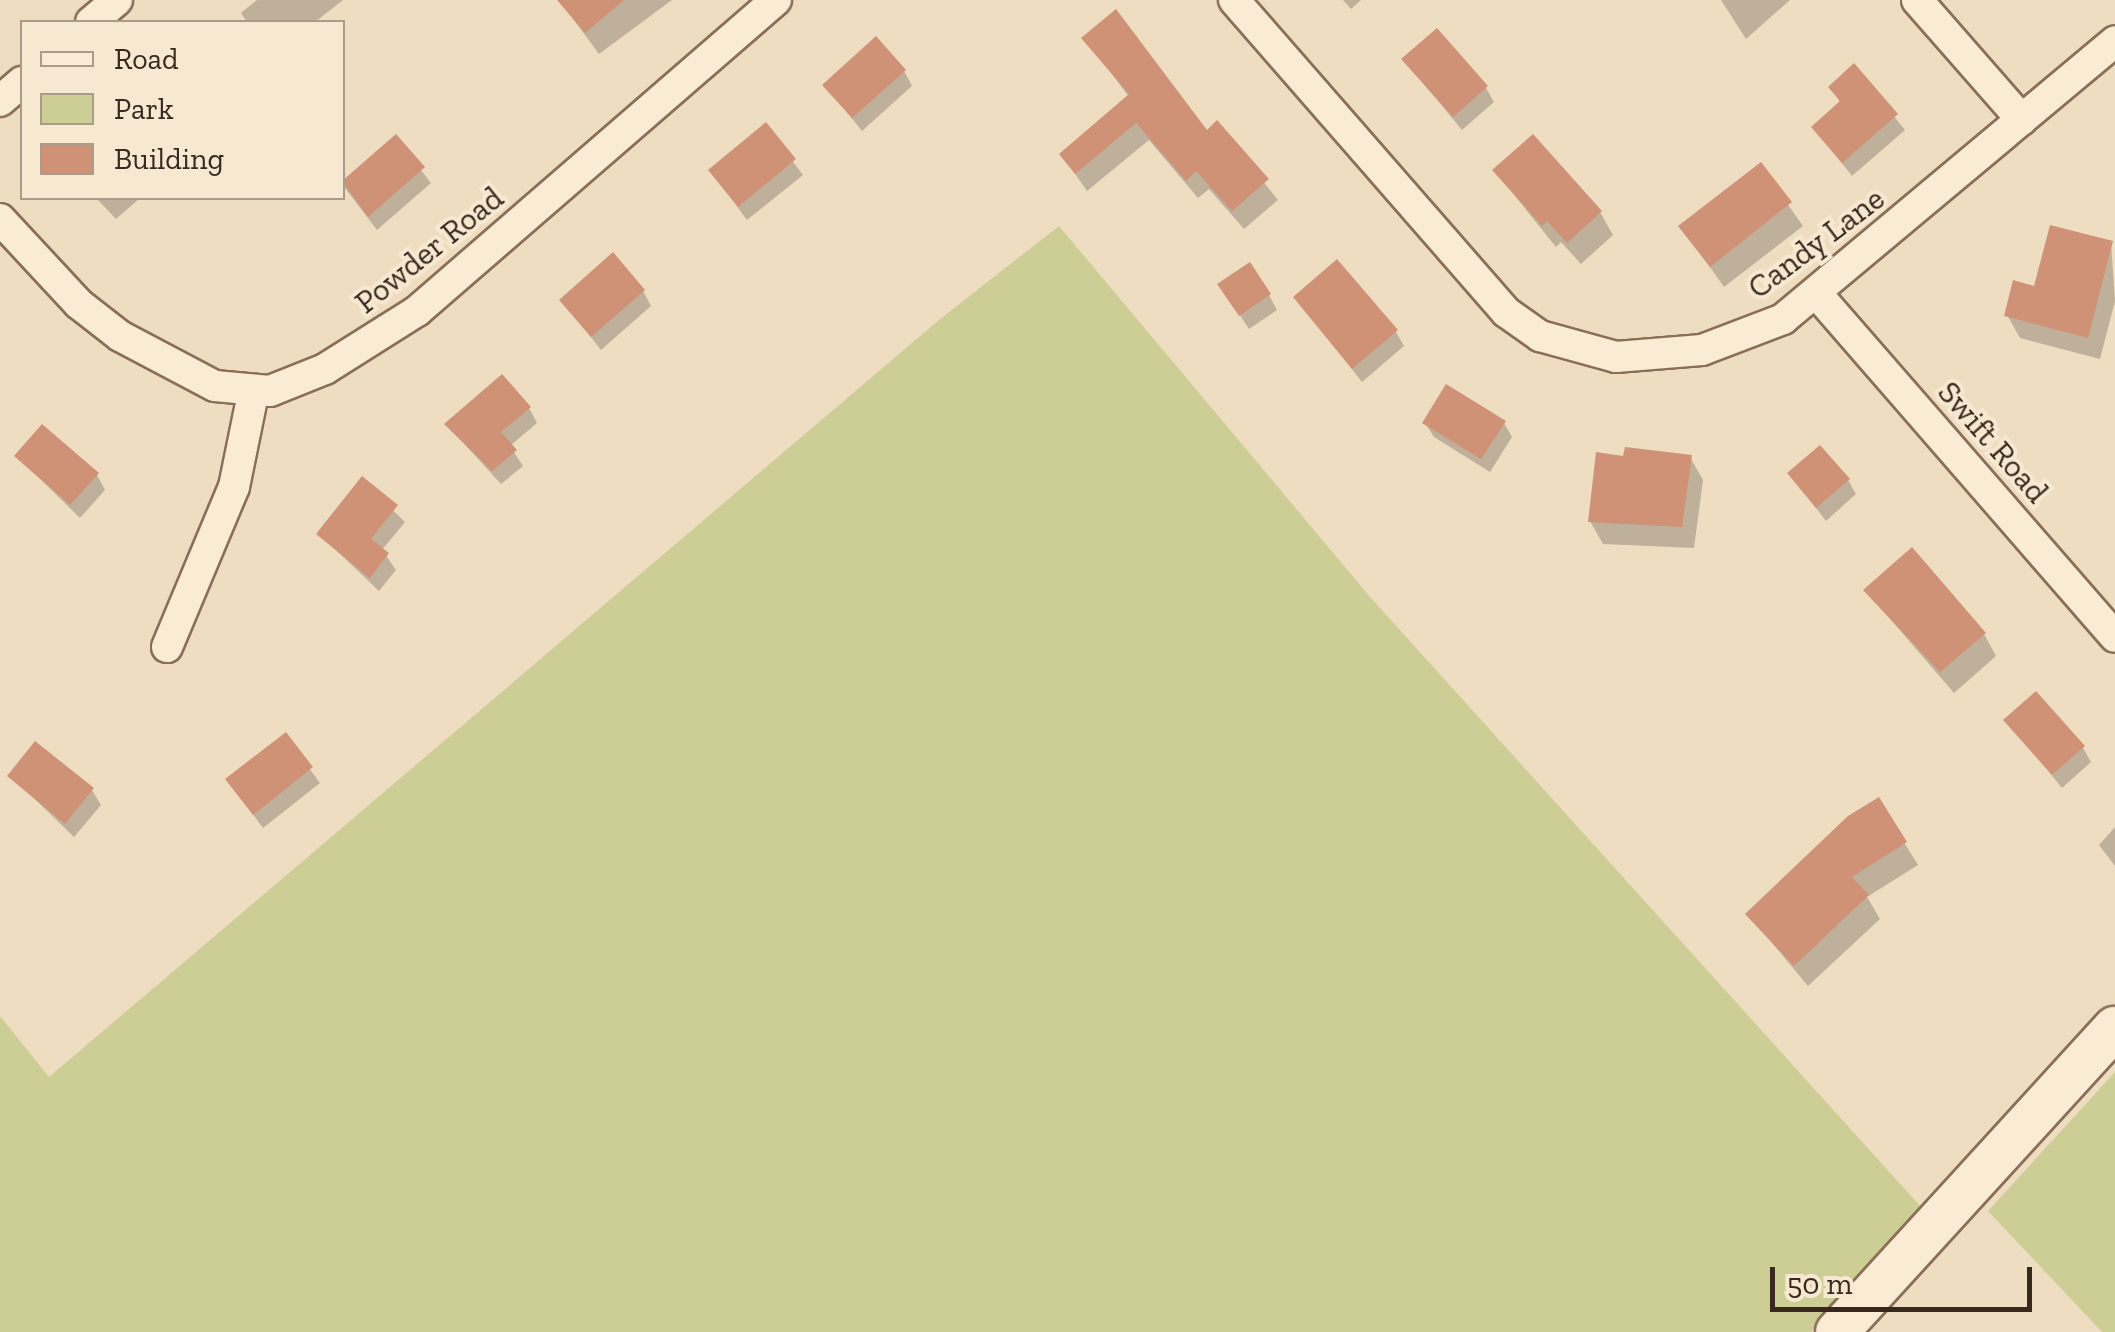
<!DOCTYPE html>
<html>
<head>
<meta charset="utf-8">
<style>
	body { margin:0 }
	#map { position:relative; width:2115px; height:1332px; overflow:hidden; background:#efddc2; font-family:"Zilla Slab",serif }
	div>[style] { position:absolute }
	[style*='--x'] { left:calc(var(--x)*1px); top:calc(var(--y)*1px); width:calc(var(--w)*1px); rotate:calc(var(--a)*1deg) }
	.green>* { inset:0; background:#cdce95 }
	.shadow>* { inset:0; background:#0003 }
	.building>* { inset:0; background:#cf9276 }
	.roads { filter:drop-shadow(2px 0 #8a6e58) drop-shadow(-2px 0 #8a6e58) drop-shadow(0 2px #8a6e58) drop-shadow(0 -2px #8a6e58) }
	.street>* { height:30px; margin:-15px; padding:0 15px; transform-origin:15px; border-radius:15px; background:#faebd5 }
	.secondary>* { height:42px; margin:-21px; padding:0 21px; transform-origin:21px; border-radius:21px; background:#faebd5 }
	span { translate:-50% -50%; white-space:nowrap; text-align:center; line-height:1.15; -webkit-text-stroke:8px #f7e8d1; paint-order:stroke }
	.street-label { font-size:32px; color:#39281d }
	.legend { position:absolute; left:20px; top:20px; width:325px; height:180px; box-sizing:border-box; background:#f7e8d1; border:2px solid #ab9b89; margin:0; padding:12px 18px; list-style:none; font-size:30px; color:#39281d }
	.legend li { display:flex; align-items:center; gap:20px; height:50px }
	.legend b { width:50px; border:2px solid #ab9b89 }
	.scale { position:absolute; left:1770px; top:1267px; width:262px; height:45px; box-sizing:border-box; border:5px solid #39281d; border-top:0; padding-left:12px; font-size:30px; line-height:35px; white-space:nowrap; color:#39281d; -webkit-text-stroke:8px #f7e8d1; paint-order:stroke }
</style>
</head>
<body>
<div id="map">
	<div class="green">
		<div style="clip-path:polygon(1059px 226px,1371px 598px,1921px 1207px,1811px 1332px,0 1332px,0 1016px,49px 1077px,939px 320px)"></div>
		<div style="clip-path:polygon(2115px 1072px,2115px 1332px,2102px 1332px,1988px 1211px)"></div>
	</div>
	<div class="shadow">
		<div style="clip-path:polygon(257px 0,343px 0,315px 22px,247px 22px,241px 13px)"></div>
		<div style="clip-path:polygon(559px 0,672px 0,599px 54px)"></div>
		<div style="clip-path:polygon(1343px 0,1361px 0,1351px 9px)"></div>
		<div style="clip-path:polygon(1721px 0,1790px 0,1746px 39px)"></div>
		<div style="clip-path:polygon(1085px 38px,1206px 134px,1217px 124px,1278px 200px,1244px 229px,1209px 189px,1198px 198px,1149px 140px,1087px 191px,1062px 155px,1129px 97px)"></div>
		<div style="clip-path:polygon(1404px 60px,1486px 88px,1494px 102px,1462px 130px)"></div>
		<div style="clip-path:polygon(1854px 67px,1905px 130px,1852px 176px,1814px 128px,1841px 104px,1831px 87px)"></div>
		<div style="clip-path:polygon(904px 71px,912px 86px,862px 131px,825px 85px)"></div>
		<div style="clip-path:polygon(766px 126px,803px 175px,747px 220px,711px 171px)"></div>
		<div style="clip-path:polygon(396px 138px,431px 183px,377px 230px,342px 184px)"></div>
		<div style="clip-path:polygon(1760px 165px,1803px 226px,1724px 287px,1681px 226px)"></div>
		<div style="clip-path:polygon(1495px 171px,1600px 212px,1613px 235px,1581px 264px,1561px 242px,1556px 247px)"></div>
		<div style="clip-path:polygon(96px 198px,140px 198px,116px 219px)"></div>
		<div style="clip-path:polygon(2111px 243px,2115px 301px,2100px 359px,2020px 338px,2007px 315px,2036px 289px)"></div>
		<div style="clip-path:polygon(643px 291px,651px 306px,601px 350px,562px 300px)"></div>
		<div style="clip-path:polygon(1269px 295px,1277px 310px,1249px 329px,1229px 299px)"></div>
		<div style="clip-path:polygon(1296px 298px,1396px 332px,1404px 346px,1362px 382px)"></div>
		<div style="clip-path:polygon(529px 408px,537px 423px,510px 446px,523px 466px,501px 484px,447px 425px)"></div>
		<div style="clip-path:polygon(1425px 423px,1504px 423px,1512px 437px,1490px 472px,1434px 437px)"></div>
		<div style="clip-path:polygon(17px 456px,97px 475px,105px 490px,80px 518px)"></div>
		<div style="clip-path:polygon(1690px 457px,1703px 480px,1694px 548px,1603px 544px,1590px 521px,1626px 459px)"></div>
		<div style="clip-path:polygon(1790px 474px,1848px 480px,1856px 494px,1826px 521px)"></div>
		<div style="clip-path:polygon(362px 480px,405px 522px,382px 550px,396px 570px,379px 591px,319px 534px)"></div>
		<div style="clip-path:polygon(1866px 591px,1984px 634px,1996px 656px,1954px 693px)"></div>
		<div style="clip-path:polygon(2007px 720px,2083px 748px,2091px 762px,2062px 788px)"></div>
		<div style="clip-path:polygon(285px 735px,320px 783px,263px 828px,228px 780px)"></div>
		<div style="clip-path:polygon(14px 779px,92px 790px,101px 805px,74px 837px)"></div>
		<div style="clip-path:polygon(1878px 800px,1918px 865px,1867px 897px,1880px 919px,1808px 986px,1748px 914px)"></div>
		<div style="clip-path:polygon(2115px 827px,2115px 866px,2099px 845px)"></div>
	</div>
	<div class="building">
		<div style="clip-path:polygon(557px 0,624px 0,585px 33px)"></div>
		<div style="clip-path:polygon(1116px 9px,1207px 130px,1217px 120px,1269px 179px,1232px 211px,1196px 171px,1186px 181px,1136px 123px,1075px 174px,1059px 154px,1129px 94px,1081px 38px)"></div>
		<div style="clip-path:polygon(1437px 28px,1488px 86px,1453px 117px,1401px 59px)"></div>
		<div style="clip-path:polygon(876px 36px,906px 70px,852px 118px,822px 85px)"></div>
		<div style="clip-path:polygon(1854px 63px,1898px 114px,1842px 163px,1811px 127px,1840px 101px,1828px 87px)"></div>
		<div style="clip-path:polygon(766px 122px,796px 159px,738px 207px,708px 170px)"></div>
		<div style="clip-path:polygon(396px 134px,425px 167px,368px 217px,342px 181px)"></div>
		<div style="clip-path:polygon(1533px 134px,1602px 211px,1567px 243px,1547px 221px,1542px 226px,1492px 170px)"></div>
		<div style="clip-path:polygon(1761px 162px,1792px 202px,1710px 267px,1678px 226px)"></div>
		<div style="clip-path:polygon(2050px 225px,2113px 241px,2088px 338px,2004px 316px,2013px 280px,2034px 286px)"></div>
		<div style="clip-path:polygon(613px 252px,645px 290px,591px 337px,559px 300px)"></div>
		<div style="clip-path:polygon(1337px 259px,1398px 330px,1352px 369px,1293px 297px)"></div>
		<div style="clip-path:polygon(1250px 262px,1271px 294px,1239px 316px,1217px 284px)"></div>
		<div style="clip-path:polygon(502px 374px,531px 407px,501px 432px,517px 450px,492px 471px,444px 424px)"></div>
		<div style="clip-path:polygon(1446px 384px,1506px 421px,1481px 459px,1422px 423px)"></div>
		<div style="clip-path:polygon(42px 424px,99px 473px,70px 505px,14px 456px)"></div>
		<div style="clip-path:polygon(1820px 445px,1850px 479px,1816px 508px,1787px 473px)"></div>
		<div style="clip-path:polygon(1625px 447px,1692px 455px,1682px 527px,1588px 522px,1596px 452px,1623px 456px)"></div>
		<div style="clip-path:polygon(362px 476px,398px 505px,371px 539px,389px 553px,370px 578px,316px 534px)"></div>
		<div style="clip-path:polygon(1912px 547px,1986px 633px,1940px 672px,1863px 590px)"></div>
		<div style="clip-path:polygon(2036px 691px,2085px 746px,2052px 775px,2003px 720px)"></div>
		<div style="clip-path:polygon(286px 732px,313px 767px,253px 815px,225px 779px)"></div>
		<div style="clip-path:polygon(35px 741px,94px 788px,65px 824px,7px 776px)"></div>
		<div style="clip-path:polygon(1879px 797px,1907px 842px,1852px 877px,1869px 895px,1794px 966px,1745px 914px,1848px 816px)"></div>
	</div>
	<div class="roads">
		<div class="street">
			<div style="--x:1234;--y:0;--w:414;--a:48.9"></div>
			<div style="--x:1506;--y:312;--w:42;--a:35.2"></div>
			<div style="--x:1540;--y:336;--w:79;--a:15.4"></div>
			<div style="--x:1616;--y:357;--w:86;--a:-4.7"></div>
			<div style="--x:1702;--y:350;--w:87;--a:-20.9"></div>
			<div style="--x:1783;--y:319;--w:433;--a:-39.9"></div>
			<div style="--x:1917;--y:0;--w:159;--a:48.8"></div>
			<div style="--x:91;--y:22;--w:34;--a:-40"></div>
			<div style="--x:0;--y:101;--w:29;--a:-41"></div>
			<div style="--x:0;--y:219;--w:116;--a:47.1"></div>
			<div style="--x:79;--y:304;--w:52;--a:38"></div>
			<div style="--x:120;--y:336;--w:107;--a:27.8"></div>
			<div style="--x:215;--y:386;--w:55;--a:5.2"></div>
			<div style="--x:270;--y:391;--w:59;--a:-21.8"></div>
			<div style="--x:325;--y:369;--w:109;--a:-32.2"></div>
			<div style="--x:417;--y:311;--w:475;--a:-40.9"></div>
			<div style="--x:1817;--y:294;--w:454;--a:49"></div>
			<div style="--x:167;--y:647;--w:173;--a:-67.3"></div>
			<div style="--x:234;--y:487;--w:95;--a:-78.5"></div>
		</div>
		<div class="secondary">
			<div style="--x:1837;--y:1332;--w:412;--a:-47.6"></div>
		</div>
	</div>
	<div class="street-label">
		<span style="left:1816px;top:243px;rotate:-37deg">Candy Lane</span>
		<span style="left:429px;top:250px;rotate:-39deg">Powder Road</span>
		<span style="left:1993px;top:442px;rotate:49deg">Swift Road</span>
	</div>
	<ul class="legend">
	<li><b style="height:12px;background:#faebd5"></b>Road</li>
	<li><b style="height:28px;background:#cdce95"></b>Park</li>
	<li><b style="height:28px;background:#cf9276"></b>Building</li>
	</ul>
	<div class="scale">50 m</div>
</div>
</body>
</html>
